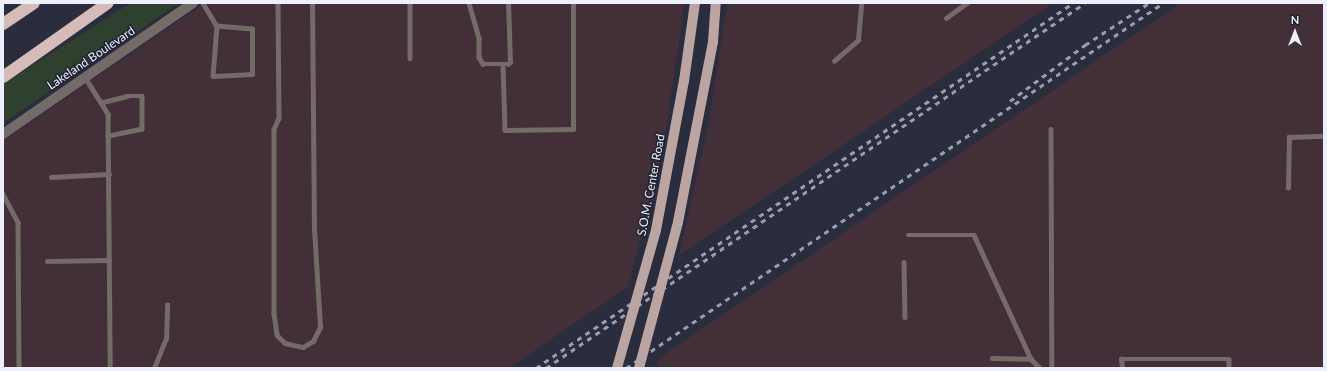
<!DOCTYPE html>
<html>
<head>
<meta charset="utf-8">
<style>
	body { margin:0 }
	#map { position:relative; width:1327px; height:371px; overflow:hidden; background:#2a2d3d; font-family:Lato,sans-serif }
	div>[style] { position:absolute }
	[style*='--x'] { left:calc(var(--x)*1px); top:calc(var(--y)*1px); width:calc(var(--w)*1px); rotate:calc(var(--a)*1deg) }
	.industrial>* { inset:0; background:#422f38 }
	.green>* { inset:0; background:#2f402e }
	.service>* { height:4.5px; margin:-2.25px; padding:0 2.25px; transform-origin:2.25px; border-radius:2.25px; background:#746a68 }
	.tertiary>* { height:10px; margin:-5px; padding:0 5px; transform-origin:5px; border-radius:5px; background:#746a68 }
	.primary>* { height:10px; margin:-5px; padding:0 5px; transform-origin:5px; border-radius:5px; background:#bba5a2 }
	.motorway>* { height:12px; margin:-6px; padding:0 6px; transform-origin:6px; border-radius:6px; background:#d6bcb9 }
	.rail>* { height:3px; margin-top:-1.5px; transform-origin:0; background:repeating-linear-gradient(90deg,#9b9daa 0 5px,transparent 0 10px) }
	.primary-bridge>* { height:10px; margin:-5px; padding:0 5px; transform-origin:5px; border-radius:5px; background:#bba5a2 }
	span { translate:-50% -50%; white-space:nowrap; text-align:center; line-height:1.15; -webkit-text-stroke:3px #202333; paint-order:stroke }
	.street-label { font-size:12px; color:#edeffa }
	.frame { position:absolute; inset:0; border:4px solid #edeffa; pointer-events:none }
	.north { position:absolute; left:1275px; top:12px; width:40px; height:40px; -webkit-text-stroke:3px #202333; paint-order:stroke; rotate:0deg; font-size:11px; font-weight:700; line-height:16px; text-align:center; color:#edeffa }
	.north::after { content:''; display:block; margin:auto; width:14px; height:18px; background:#edeffa; clip-path:polygon(50% 0,100% 100%,50% 72%,0 100%) }
</style>
</head>
<body>
<div id="map">
	<div class="industrial">
		<div style="clip-path:polygon(205px 3px,685px 3px,662px 155px,628px 287px,509px 368px,3px 368px,3px 141px)"></div>
		<div style="clip-path:polygon(727px 3px,1053px 3px,679px 256px,709px 121px)"></div>
		<div style="clip-path:polygon(1181px 3px,1324px 3px,1324px 368px,657px 368px,659px 358px)"></div>
	</div>
	<div class="green">
		<div style="clip-path:polygon(131px 3px,179px 3px,3px 123px,3px 84px)"></div>
	</div>
	<div class="service">
		<div style="--x:203;--y:3;--w:27;--a:59"></div>
		<div style="--x:217;--y:26;--w:50;--a:94.6"></div>
		<div style="--x:213;--y:76;--w:39;--a:-3"></div>
		<div style="--x:252;--y:74;--w:45;--a:-90"></div>
		<div style="--x:252;--y:29;--w:35;--a:-175"></div>
		<div style="--x:278;--y:3;--w:115;--a:89.5"></div>
		<div style="--x:279;--y:118;--w:12;--a:114"></div>
		<div style="--x:274;--y:129;--w:184;--a:90"></div>
		<div style="--x:274;--y:313;--w:22;--a:82"></div>
		<div style="--x:277;--y:335;--w:11;--a:45"></div>
		<div style="--x:285;--y:343;--w:18;--a:13"></div>
		<div style="--x:303;--y:347;--w:12;--a:-31"></div>
		<div style="--x:313;--y:341;--w:16;--a:-63"></div>
		<div style="--x:320;--y:327;--w:97;--a:-93.5"></div>
		<div style="--x:314;--y:230;--w:227;--a:-90.5"></div>
		<div style="--x:410;--y:3;--w:55;--a:90"></div>
		<div style="--x:469;--y:3;--w:37;--a:74"></div>
		<div style="--x:479;--y:39;--w:18;--a:90"></div>
		<div style="--x:479;--y:57;--w:8;--a:60"></div>
		<div style="--x:483;--y:64;--w:25;--a:0"></div>
		<div style="--x:508;--y:64;--w:3;--a:-45"></div>
		<div style="--x:510;--y:62;--w:59;--a:-91.9"></div>
		<div style="--x:946;--y:18;--w:26;--a:-36"></div>
		<div style="--x:834;--y:61;--w:32;--a:-41"></div>
		<div style="--x:858;--y:40;--w:37;--a:-85"></div>
		<div style="--x:503;--y:64;--w:66;--a:88.3"></div>
		<div style="--x:505;--y:130;--w:68;--a:-0.8"></div>
		<div style="--x:573;--y:129;--w:126;--a:-90"></div>
		<div style="--x:85;--y:77;--w:44;--a:58.1"></div>
		<div style="--x:108;--y:114;--w:254;--a:89.5"></div>
		<div style="--x:103;--y:102;--w:25;--a:-14"></div>
		<div style="--x:127;--y:96;--w:15;--a:0"></div>
		<div style="--x:142;--y:96;--w:33;--a:90"></div>
		<div style="--x:142;--y:129;--w:35;--a:168"></div>
		<div style="--x:1051;--y:129;--w:239;--a:89.8"></div>
		<div style="--x:51;--y:177;--w:58;--a:-3"></div>
		<div style="--x:1288;--y:188;--w:51;--a:-88.9"></div>
		<div style="--x:1289;--y:137;--w:35;--a:-2"></div>
		<div style="--x:3;--y:194;--w:32;--a:62"></div>
		<div style="--x:18;--y:222;--w:146;--a:89.6"></div>
		<div style="--x:908;--y:235;--w:66;--a:0"></div>
		<div style="--x:974;--y:235;--w:136;--a:65.3"></div>
		<div style="--x:1031;--y:359;--w:13;--a:45"></div>
		<div style="--x:47;--y:261;--w:62;--a:-0.9"></div>
		<div style="--x:904;--y:262;--w:55;--a:89"></div>
		<div style="--x:992;--y:358;--w:39;--a:1"></div>
		<div style="--x:154;--y:368;--w:31;--a:-68"></div>
		<div style="--x:166;--y:339;--w:34;--a:-88"></div>
		<div style="--x:1122;--y:368;--w:9;--a:-96"></div>
		<div style="--x:1121;--y:359;--w:108;--a:0"></div>
		<div style="--x:1229;--y:359;--w:9;--a:90"></div>
	</div>
	<div class="tertiary">
		<div style="--x:3;--y:134;--w:231;--a:-34.6"></div>
	</div>
	<div class="primary">
		<div style="--x:678;--y:222;--w:183;--a:-79"></div>
		<div style="--x:713;--y:42;--w:39;--a:-86"></div>
		<div style="--x:656;--y:230;--w:152;--a:-79.4"></div>
		<div style="--x:684;--y:81;--w:79;--a:-82"></div>
	</div>
	<div class="motorway">
		<div style="--x:3;--y:24;--w:37;--a:-34"></div>
		<div style="--x:3;--y:77;--w:128;--a:-35.2"></div>
	</div>
	<div class="rail">
		<div style="--x:1010;--y:101;--w:94;--a:-36.7"></div>
		<div style="--x:1085;--y:45;--w:77;--a:-33.3"></div>
		<div style="--x:536;--y:368;--w:649;--a:-34.2"></div>
		<div style="--x:546;--y:368;--w:651;--a:-34.11"></div>
		<div style="--x:626;--y:368;--w:649;--a:-34.2"></div>
	</div>
	<div class="primary-bridge">
		<div style="--x:617;--y:368;--w:143;--a:-74.2"></div>
		<div style="--x:639;--y:368;--w:151;--a:-75"></div>
	</div>
	<div class="street-label">
		<span style="left:91px;top:58px;rotate:-34deg">Lakeland Boulevard</span>
		<span style="left:651px;top:185px;rotate:-79deg">S.O.M. Center Road</span>
	</div>
	<div class="frame"></div>
	<div class="north">N</div>
</div>
</body>
</html>
